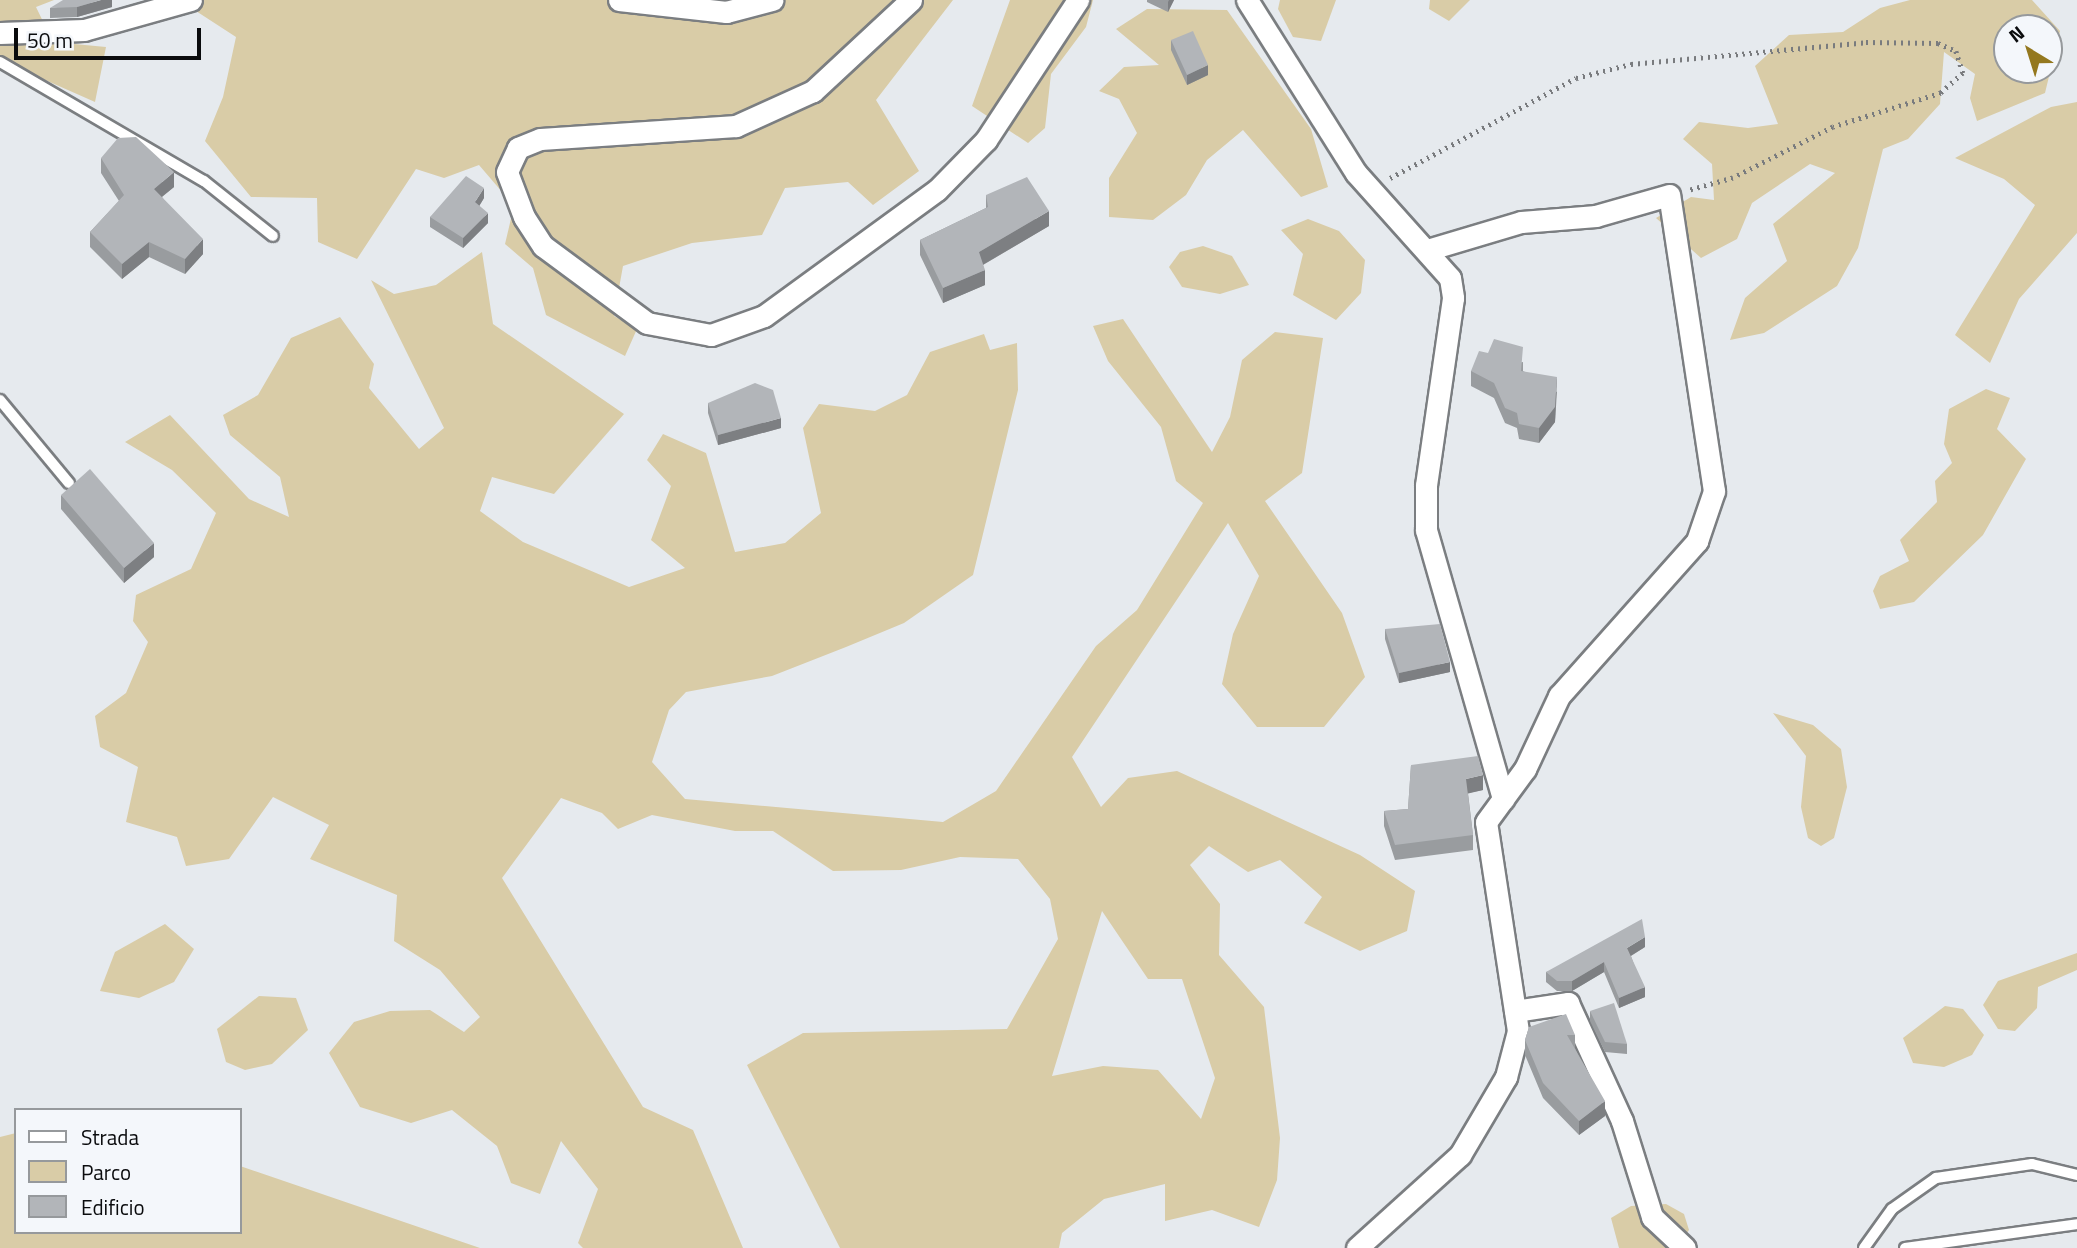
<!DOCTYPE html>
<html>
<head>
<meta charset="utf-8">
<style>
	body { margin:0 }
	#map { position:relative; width:2077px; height:1248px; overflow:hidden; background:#e6eaee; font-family:"Titillium Web",sans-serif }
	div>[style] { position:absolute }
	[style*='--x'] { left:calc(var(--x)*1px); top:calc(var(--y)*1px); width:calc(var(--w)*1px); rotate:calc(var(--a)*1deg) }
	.green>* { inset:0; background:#d9cca7 }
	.path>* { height:4.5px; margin-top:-2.25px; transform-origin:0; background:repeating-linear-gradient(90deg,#797b7e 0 2px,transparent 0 7px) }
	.roads { filter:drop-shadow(2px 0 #7b7e81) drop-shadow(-2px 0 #7b7e81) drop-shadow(0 2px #7b7e81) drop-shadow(0 -2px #7b7e81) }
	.service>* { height:10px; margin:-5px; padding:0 5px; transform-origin:5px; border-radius:5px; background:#fff }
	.minor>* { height:21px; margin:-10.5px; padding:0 10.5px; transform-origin:10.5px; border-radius:10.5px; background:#fff }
	.wall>* { inset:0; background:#999c9f }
	.shaded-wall>* { inset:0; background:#7d7f82 }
	.building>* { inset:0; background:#b2b5b9 }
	span { translate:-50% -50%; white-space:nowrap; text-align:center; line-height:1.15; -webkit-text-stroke:5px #f4f7fb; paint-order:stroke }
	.legend { position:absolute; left:14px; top:1108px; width:228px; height:126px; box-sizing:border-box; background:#f4f7fb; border:2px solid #96999c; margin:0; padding:9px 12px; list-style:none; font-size:21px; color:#0a0b0d }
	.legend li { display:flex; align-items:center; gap:14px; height:35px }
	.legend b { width:35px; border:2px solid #96999c }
	.north { position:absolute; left:1993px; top:14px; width:70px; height:70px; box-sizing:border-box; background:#f4f7fb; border:2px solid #96999c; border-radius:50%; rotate:322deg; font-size:19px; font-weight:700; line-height:28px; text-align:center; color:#0a0b0d }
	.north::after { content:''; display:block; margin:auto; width:24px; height:32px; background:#94781f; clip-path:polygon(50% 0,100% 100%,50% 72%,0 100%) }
	.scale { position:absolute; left:14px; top:28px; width:187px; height:32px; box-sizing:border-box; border:4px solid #0a0b0d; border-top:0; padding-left:9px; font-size:21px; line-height:24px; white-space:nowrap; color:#0a0b0d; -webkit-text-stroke:5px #f4f7fb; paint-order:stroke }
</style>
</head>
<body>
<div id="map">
	<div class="green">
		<div style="clip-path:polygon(0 0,54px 0,36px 7px,53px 42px,106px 47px,95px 102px,0 60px)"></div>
		<div style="clip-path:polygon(179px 0,953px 0,876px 100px,919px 171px,873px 205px,848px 182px,785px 188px,762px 235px,692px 243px,623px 266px,614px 316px,637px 329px,625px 356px,546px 315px,533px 268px,505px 244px,514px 206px,479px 165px,444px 178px,416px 169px,357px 259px,318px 242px,317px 198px,251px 197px,205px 141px,223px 97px,236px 37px)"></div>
		<div style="clip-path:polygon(1010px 0,1093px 0,1086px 27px,1051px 74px,1045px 128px,1028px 143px,972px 106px)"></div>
		<div style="clip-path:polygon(1280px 0,1336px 0,1321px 41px,1293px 37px,1278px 9px)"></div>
		<div style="clip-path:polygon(1430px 0,1470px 0,1449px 21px,1429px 9px)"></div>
		<div style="clip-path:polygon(evenodd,1910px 0,2032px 0,2060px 31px,2045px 93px,1977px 121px,1970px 98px,1975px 74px,1944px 52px,1940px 104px,1908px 139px,1883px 149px,1858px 248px,1837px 286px,1764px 333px,1730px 340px,1745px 298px,1787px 261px,1773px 224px,1835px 173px,1810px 164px,1752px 203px,1737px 239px,1701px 258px,1656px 218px,1691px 197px,1714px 200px,1712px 164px,1683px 139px,1699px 122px,1748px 128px,1778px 124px,1755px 66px,1789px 35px,1843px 32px,1880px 8px,1910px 0,2007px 28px,2049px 28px,2049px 70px,2007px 70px,2007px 28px)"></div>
		<div style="clip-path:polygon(1147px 9px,1227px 10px,1311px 129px,1328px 187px,1301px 197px,1243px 130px,1207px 160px,1186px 195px,1153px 220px,1109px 217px,1109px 178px,1137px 133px,1119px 99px,1099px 91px,1124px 67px,1159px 65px,1116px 29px)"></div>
		<div style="clip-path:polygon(2077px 102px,2077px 233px,2019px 299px,1990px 363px,1955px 335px,2035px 205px,2004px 179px,1955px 158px,2051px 107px)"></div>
		<div style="clip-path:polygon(1308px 219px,1339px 231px,1365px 260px,1361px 293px,1336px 320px,1293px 295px,1303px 254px,1281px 230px)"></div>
		<div style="clip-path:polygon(1203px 246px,1232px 256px,1249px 285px,1220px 294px,1182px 287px,1169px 267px,1180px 252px)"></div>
		<div style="clip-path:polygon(evenodd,482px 252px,493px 324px,624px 414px,554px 494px,492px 477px,480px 511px,523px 542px,629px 587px,685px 568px,651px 540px,671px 486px,647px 460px,663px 434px,706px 453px,735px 552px,785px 543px,821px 513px,803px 428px,819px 404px,875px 411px,907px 395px,930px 352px,984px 334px,990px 350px,1017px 343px,1018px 390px,973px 575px,904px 623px,846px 647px,772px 676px,686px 692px,669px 710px,652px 762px,685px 799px,943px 822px,996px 791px,1096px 646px,1137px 610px,1203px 503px,1176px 481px,1161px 427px,1108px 361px,1093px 326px,1123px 319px,1212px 452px,1230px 417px,1242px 360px,1275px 332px,1323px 338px,1302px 473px,1265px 501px,1342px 613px,1365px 677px,1324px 727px,1257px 727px,1222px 684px,1233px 634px,1259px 576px,1228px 523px,1072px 757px,1101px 807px,1128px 778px,1177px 771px,1360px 855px,1415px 891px,1407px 931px,1360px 951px,1304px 923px,1322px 897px,1280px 860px,1248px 872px,1209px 846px,1190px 865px,1220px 904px,1219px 955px,1264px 1007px,1280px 1138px,1277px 1180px,1259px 1227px,1212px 1210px,1165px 1221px,1165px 1184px,1104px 1199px,1062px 1233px,1059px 1248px,840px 1248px,747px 1065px,803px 1033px,1007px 1029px,1058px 939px,1050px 899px,1018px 859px,960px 857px,901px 870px,833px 871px,773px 831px,735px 831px,652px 815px,618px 829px,602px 813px,561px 798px,502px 878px,643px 1107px,693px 1130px,743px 1248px,583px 1248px,578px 1243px,598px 1189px,561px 1141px,540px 1194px,511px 1183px,497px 1146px,452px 1110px,411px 1123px,360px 1107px,329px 1053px,354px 1022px,390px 1011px,430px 1010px,464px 1032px,480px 1017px,440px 970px,394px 941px,397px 895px,310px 859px,329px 825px,273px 797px,229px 859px,186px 866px,177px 837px,126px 822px,138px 767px,100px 747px,95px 716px,126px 693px,148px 642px,133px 621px,136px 595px,191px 569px,216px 513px,172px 470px,125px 442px,170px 415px,249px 499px,289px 517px,280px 477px,230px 435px,223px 415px,258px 395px,291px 338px,340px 317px,374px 364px,369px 388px,419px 449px,444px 428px,371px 280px,394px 294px,436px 285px,482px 252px,1102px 911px,1148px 979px,1182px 979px,1215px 1078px,1201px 1119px,1158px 1070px,1103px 1066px,1052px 1076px,1102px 911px)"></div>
		<div style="clip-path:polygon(1986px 389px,2010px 398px,1997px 429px,2026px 459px,1983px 535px,1914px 602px,1880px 609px,1873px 591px,1880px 576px,1909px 561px,1900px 540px,1937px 502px,1935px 481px,1952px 463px,1944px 444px,1949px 409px)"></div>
		<div style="clip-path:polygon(1773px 713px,1813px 725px,1841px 749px,1847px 787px,1834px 838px,1821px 846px,1808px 838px,1801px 807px,1806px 756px)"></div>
		<div style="clip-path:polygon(165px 924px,194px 949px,174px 982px,139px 998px,100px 991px,115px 952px)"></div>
		<div style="clip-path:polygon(2077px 953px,2077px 970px,2038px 987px,2037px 1008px,2015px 1031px,1998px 1029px,1983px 1005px,1998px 981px)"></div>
		<div style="clip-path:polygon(259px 996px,296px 998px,308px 1030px,272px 1064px,245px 1070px,226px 1062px,217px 1029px)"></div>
		<div style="clip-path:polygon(1945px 1006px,1963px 1009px,1984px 1035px,1972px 1055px,1944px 1067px,1913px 1063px,1903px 1038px)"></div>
		<div style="clip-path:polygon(16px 1133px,16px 1232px,240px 1232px,240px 1166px,480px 1248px,0 1248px,0 1137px)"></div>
		<div style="clip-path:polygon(1666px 1204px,1684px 1214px,1689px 1230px,1676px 1248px,1619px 1248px,1611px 1218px,1631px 1206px)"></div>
	</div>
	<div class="path">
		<div style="--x:1390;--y:178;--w:211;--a:-28.3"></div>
		<div style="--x:1576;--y:78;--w:57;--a:-14.3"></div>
		<div style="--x:1631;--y:64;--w:236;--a:-5.3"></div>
		<div style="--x:1866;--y:42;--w:72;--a:0.8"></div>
		<div style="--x:1938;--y:43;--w:20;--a:24"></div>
		<div style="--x:1956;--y:51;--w:23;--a:72"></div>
		<div style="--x:1963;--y:73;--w:30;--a:138"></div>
		<div style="--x:1941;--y:93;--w:113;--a:162.5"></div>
		<div style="--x:1833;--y:127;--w:112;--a:153"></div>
		<div style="--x:1733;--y:178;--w:45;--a:164.4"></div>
	</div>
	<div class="roads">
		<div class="service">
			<div style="--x:0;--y:62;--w:236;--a:30.3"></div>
			<div style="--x:204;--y:181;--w:88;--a:38.6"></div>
			<div style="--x:0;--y:400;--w:108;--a:50.3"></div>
			<div style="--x:1864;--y:1248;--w:48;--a:-54.3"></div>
			<div style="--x:1892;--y:1209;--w:54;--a:-35.2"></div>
			<div style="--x:1936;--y:1178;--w:97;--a:-8.3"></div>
			<div style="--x:2032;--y:1164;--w:46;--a:13.7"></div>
			<div style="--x:1905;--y:1248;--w:174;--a:-7.9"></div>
		</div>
		<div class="minor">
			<div style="--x:619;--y:0;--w:108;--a:6.4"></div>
			<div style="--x:726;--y:12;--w:48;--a:-14.6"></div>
			<div style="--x:911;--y:0;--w:134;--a:137.1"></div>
			<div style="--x:813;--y:91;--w:85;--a:155.6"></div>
			<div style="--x:736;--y:126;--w:196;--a:176.2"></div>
			<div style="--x:540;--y:139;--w:24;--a:158"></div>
			<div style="--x:518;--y:148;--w:26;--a:115"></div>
			<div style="--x:507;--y:172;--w:48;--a:69.3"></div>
			<div style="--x:524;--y:217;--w:35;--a:57"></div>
			<div style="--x:543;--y:246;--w:129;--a:36.5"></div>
			<div style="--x:647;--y:323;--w:65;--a:10.6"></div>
			<div style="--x:711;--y:335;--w:56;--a:-19.7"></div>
			<div style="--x:764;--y:316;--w:214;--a:-36.1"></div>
			<div style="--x:937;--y:190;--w:70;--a:-45.6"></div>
			<div style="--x:986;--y:140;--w:168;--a:-56.7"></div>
			<div style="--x:1247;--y:0;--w:204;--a:57.8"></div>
			<div style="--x:1356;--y:173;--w:141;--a:48.2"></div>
			<div style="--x:1450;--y:278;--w:20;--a:81"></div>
			<div style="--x:1453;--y:298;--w:189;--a:98.2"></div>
			<div style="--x:1426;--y:485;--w:45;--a:90"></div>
			<div style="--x:1426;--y:530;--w:280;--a:74"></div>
			<div style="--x:0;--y:33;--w:84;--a:-2"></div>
			<div style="--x:84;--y:30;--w:111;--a:-15.7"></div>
			<div style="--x:1515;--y:1011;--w:54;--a:-8.6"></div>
			<div style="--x:1568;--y:1003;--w:130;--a:65.4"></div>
			<div style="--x:1622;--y:1121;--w:101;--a:72.6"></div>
			<div style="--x:1652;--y:1217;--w:45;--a:43.2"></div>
			<div style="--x:1357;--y:1248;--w:139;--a:-42.1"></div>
			<div style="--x:1460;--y:1155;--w:91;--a:-59.5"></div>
			<div style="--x:1506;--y:1077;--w:48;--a:-75.4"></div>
			<div style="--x:1518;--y:1031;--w:211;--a:-98.7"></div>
			<div style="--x:1486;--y:822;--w:66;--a:-53.7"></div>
			<div style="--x:1525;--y:769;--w:81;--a:-65"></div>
			<div style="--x:1559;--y:696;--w:208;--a:-48.3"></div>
			<div style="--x:1697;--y:541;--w:53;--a:-71.2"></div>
			<div style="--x:1714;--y:491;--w:299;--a:-98.6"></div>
			<div style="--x:1669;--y:195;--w:76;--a:164"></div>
			<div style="--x:1596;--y:216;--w:75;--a:175.4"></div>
			<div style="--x:1521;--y:222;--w:98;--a:163.4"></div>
		</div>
	</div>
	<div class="wall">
		<div style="clip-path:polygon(112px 0,112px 7px,77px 17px,50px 18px,50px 8px)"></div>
		<div style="clip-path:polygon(1147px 0,1174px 0,1168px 12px,1147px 2px)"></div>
		<div style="clip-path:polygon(1171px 40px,1208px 75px,1187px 85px,1171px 50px)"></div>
		<div style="clip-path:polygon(101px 158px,174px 187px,162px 197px,203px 254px,185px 274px,149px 257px,122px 279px,90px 247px,90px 232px,119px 201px,101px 173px)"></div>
		<div style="clip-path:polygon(986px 195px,1049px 226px,983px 265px,985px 285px,943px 303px,920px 255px,920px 240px,986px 208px)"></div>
		<div style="clip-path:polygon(484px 198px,479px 206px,488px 223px,463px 248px,430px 227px,430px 217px)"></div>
		<div style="clip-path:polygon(1523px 362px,1523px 371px,1557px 392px,1555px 422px,1539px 443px,1519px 439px,1517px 428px,1505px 423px,1494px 398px,1471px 386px,1471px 371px)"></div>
		<div style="clip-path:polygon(708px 403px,781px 428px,718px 445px,708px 413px)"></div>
		<div style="clip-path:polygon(61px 495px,154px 557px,124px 583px,61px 509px)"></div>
		<div style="clip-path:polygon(1385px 629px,1450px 672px,1399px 683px,1385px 639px)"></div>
		<div style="clip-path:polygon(1411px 765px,1483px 790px,1468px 793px,1473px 835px,1473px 850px,1395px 860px,1384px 826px,1384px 811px,1408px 809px)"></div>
		<div style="clip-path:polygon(1645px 947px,1631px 956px,1645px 997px,1619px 1008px,1604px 972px,1572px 991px,1557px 991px,1546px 982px,1546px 972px)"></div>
		<div style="clip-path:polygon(1590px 1011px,1627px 1044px,1627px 1054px,1605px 1052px,1590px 1021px)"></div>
		<div style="clip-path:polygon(1529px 1027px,1575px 1035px,1575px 1048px,1605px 1116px,1579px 1135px,1543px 1098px,1525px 1055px,1525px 1040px)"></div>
	</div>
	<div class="shaded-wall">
		<div style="clip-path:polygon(101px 0,112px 0,112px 7px,77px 17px,77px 7px)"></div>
		<div style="clip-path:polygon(1169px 0,1174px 0,1168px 12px,1168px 2px)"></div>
		<div style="clip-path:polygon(1208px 65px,1208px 75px,1187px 85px,1187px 75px)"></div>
		<div style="clip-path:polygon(174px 172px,174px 187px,154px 203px,154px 189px)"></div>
		<div style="clip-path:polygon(484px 188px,484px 198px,475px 213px,475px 202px)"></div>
		<div style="clip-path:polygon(1049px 211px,1049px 226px,979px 267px,979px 252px)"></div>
		<div style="clip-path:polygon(488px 213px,488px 223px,463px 248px,463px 238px)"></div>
		<div style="clip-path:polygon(203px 239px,203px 254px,185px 274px,185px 259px)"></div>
		<div style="clip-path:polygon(149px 242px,149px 257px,122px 279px,122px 264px)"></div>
		<div style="clip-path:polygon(985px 270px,985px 285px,943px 303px,943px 288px)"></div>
		<div style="clip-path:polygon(1557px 377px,1555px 422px,1539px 443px,1539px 428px)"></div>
		<div style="clip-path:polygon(781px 418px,781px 428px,718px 445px,718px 435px)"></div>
		<div style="clip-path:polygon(154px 543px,154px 557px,124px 583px,124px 568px)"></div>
		<div style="clip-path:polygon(1450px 662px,1450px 672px,1399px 683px,1399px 673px)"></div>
		<div style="clip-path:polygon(1483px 775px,1483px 790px,1466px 794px,1466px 779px)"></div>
		<div style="clip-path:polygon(1645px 937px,1645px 947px,1627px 958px,1627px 948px)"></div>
		<div style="clip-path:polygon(1604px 962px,1604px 972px,1572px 991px,1572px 981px)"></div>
		<div style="clip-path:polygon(1645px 987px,1645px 997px,1619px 1008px,1619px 998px)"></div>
		<div style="clip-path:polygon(1605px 1101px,1605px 1116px,1579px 1135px,1579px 1121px)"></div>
	</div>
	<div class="building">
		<div style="clip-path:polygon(63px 0,101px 0,77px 7px,50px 8px)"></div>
		<div style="clip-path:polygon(1193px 31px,1208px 65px,1187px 75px,1171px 40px)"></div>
		<div style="clip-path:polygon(136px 137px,174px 172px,154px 189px,203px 239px,185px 259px,149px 242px,122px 264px,90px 232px,124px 195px,101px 158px,118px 138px)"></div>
		<div style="clip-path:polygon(466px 176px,484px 188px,475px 202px,488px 213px,463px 238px,430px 217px)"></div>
		<div style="clip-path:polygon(1027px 177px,1049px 211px,979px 252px,985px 270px,943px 288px,920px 240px,988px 207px,986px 195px)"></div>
		<div style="clip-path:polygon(1494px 339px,1523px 347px,1521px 371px,1557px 377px,1555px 407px,1539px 428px,1519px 424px,1517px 413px,1505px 408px,1494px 383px,1471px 371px,1479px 351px,1488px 353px)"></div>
		<div style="clip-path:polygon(755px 383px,773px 390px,781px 418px,718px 435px,708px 403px)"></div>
		<div style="clip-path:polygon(90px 469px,154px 543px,124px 568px,61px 495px)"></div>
		<div style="clip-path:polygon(1440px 624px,1450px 662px,1399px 673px,1385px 629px)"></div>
		<div style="clip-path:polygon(1478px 756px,1483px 775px,1466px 779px,1473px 835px,1395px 845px,1384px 811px,1408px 809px,1411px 765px)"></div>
		<div style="clip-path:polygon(1642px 919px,1645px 937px,1627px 948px,1645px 987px,1619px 998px,1604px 962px,1572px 981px,1557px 981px,1546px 972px)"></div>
		<div style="clip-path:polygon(1614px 1003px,1627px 1044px,1605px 1042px,1590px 1011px)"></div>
		<div style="clip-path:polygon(1566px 1014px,1575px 1035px,1567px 1035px,1605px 1101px,1579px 1121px,1543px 1083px,1525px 1040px,1529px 1027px)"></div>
	</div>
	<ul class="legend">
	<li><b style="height:9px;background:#fff"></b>Strada</li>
	<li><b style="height:19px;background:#d9cca7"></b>Parco</li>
	<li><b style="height:19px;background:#b2b5b9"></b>Edificio</li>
	</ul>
	<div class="north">N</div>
	<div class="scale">50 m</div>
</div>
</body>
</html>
